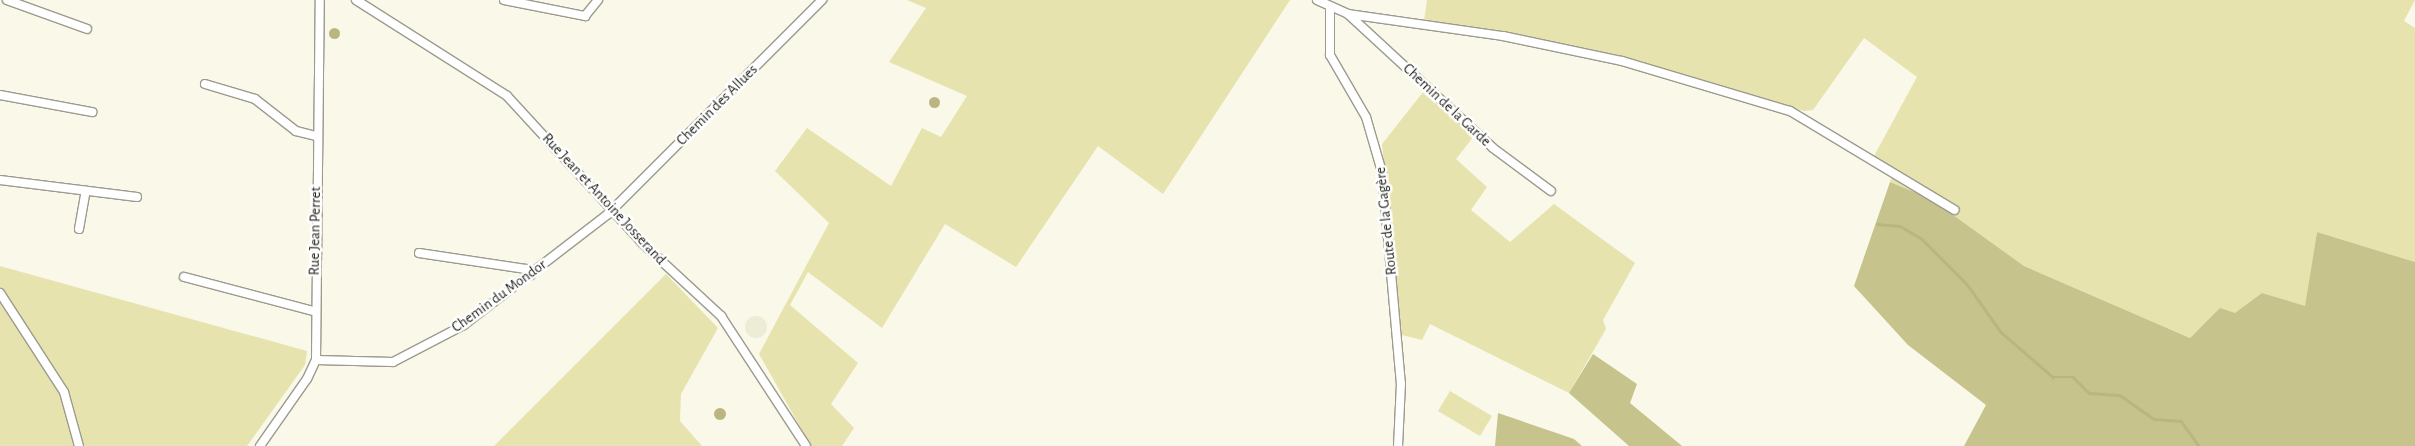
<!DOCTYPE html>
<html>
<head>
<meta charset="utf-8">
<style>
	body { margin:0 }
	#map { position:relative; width:2415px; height:446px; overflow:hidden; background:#f9f8e9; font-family:"Alegreya Sans",sans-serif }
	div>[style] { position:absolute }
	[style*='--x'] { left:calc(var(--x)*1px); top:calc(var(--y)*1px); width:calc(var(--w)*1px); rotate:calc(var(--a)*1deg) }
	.built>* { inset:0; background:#edecd5 }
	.round { border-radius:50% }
	.green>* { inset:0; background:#e7e3af }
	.forest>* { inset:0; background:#c7c38d }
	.water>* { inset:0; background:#bbb681 }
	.stream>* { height:2.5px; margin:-1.25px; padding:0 1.25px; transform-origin:1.25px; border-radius:1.25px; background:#bbb681 }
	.roads { filter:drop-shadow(1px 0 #9c9b8d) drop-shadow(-1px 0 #9c9b8d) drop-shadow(0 1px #9c9b8d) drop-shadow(0 -1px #9c9b8d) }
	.minor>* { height:8px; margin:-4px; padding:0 4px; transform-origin:4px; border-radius:4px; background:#fff }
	span { translate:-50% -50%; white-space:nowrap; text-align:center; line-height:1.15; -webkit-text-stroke:5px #fff; paint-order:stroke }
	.street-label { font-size:15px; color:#23231d }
</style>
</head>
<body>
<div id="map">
	<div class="built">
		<div class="round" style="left:745px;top:316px;width:22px;height:22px"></div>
	</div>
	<div class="green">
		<div style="clip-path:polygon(907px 0,1290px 0,1163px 194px,1098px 146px,1016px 267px,945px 224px,882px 328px,808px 272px,790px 305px,858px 363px,831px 404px,854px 428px,842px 446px,811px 446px,759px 354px,829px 223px,775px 171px,807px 128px,891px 186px,922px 128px,941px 137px,967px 96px,889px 62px,926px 8px)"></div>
		<div style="clip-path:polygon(1427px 0,2415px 0,2404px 21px,2415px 28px,2415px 262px,2317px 232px,2305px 307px,2262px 293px,2235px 314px,2220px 309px,2190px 338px,2024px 266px,1931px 199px,1890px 182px,1894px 169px,1874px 156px,1917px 77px,1864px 38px,1813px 110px,1804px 111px,1623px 59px,1424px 21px)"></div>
		<div style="clip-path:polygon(1424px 91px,1474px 136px,1456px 159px,1487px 187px,1471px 210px,1510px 242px,1554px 204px,1635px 263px,1603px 320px,1606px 329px,1569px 393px,1430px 324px,1422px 340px,1402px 335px,1382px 144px)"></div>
		<div style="clip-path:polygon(0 266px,307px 351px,305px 365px,247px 446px,0 446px)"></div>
		<div style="clip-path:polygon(666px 274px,718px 328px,681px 394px,680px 421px,702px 446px,494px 446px)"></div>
		<div style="clip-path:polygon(1450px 391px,1492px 416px,1480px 436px,1438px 411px)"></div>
	</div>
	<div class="forest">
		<div style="clip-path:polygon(1890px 182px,1931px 199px,2024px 266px,2190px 338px,2220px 308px,2235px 313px,2262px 293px,2305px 306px,2317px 232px,2415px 262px,2415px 446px,1964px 446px,1986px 405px,1908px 345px,1854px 286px)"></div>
		<div style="clip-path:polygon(1593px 354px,1637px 384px,1630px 403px,1682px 446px,1629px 446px,1569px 393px)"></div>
		<div style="clip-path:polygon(1498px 413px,1574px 439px,1582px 446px,1495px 446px)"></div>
	</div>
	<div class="water">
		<div class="round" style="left:328.5px;top:27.5px;width:11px;height:11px"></div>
		<div class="round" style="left:928.5px;top:96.5px;width:11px;height:11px"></div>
		<div class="round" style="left:714px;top:408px;width:12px;height:12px"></div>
	</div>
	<div class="stream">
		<div style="--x:1877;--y:224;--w:23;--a:5"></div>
		<div style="--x:1900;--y:226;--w:24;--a:30"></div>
		<div style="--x:1921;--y:238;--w:65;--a:45"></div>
		<div style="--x:1967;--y:284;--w:59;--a:54.7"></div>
		<div style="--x:2001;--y:332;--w:69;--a:40.9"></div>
		<div style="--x:2053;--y:377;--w:20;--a:0"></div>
		<div style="--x:2073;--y:377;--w:23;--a:45"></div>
		<div style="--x:2089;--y:393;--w:31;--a:4"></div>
		<div style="--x:2120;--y:395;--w:42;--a:35.2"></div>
		<div style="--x:2154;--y:419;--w:27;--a:4"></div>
		<div style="--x:2181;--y:421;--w:31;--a:54"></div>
	</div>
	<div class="roads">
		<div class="minor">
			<div style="--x:7;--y:0;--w:85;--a:19.9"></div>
			<div style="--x:356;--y:0;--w:179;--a:32.4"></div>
			<div style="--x:507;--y:96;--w:200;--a:47.4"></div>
			<div style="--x:642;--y:243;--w:108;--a:42.7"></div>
			<div style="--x:721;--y:316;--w:155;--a:56.8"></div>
			<div style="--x:504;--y:0;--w:83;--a:11.2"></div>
			<div style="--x:585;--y:16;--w:21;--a:-51"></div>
			<div style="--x:1317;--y:0;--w:34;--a:24"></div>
			<div style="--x:1348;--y:14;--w:157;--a:8.1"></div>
			<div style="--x:1503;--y:36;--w:122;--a:11.9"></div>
			<div style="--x:1622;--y:61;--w:175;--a:16.6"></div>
			<div style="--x:1790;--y:111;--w:192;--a:31"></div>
			<div style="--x:1330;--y:7;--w:48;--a:90"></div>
			<div style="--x:1330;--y:55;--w:72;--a:59.9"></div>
			<div style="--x:1366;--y:117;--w:57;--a:73.8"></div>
			<div style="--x:1382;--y:172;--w:212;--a:84.9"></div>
			<div style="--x:1401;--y:383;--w:63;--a:92.7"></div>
			<div style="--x:1348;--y:14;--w:197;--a:42.7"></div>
			<div style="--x:1493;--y:148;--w:72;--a:36.6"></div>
			<div style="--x:205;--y:84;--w:52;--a:16.7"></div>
			<div style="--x:255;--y:99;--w:52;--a:38"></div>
			<div style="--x:296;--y:131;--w:21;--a:14"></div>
			<div style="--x:0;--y:95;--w:94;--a:10.5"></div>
			<div style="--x:0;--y:180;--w:138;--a:7.1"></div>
			<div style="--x:79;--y:229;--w:39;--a:-80"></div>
			<div style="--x:419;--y:253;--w:108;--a:8.5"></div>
			<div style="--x:526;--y:269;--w:8;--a:50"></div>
			<div style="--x:184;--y:277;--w:134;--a:14.7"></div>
			<div style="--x:0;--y:293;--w:118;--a:57.1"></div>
			<div style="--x:64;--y:392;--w:56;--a:74.5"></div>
			<div style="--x:316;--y:360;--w:77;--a:1.5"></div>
			<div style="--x:393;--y:362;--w:80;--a:-27.5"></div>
			<div style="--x:464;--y:325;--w:182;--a:-37.6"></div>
			<div style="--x:608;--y:214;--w:303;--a:-45"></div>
			<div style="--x:260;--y:446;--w:82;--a:-55"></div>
			<div style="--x:307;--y:379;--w:21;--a:-65"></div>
			<div style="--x:316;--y:360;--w:360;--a:-89.4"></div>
		</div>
	</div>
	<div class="street-label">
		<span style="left:717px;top:105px;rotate:-45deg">Chemin des Allues</span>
		<span style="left:1447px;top:105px;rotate:43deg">Chemin de la Garde</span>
		<span style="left:604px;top:199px;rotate:47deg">Rue Jean et Antoine Josserand</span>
		<span style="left:1386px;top:221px;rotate:-96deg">Route de la Gagère</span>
		<span style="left:315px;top:231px;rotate:-89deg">Rue Jean Perret</span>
		<span style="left:499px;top:296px;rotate:-36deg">Chemin du Mondor</span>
	</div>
</div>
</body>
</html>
